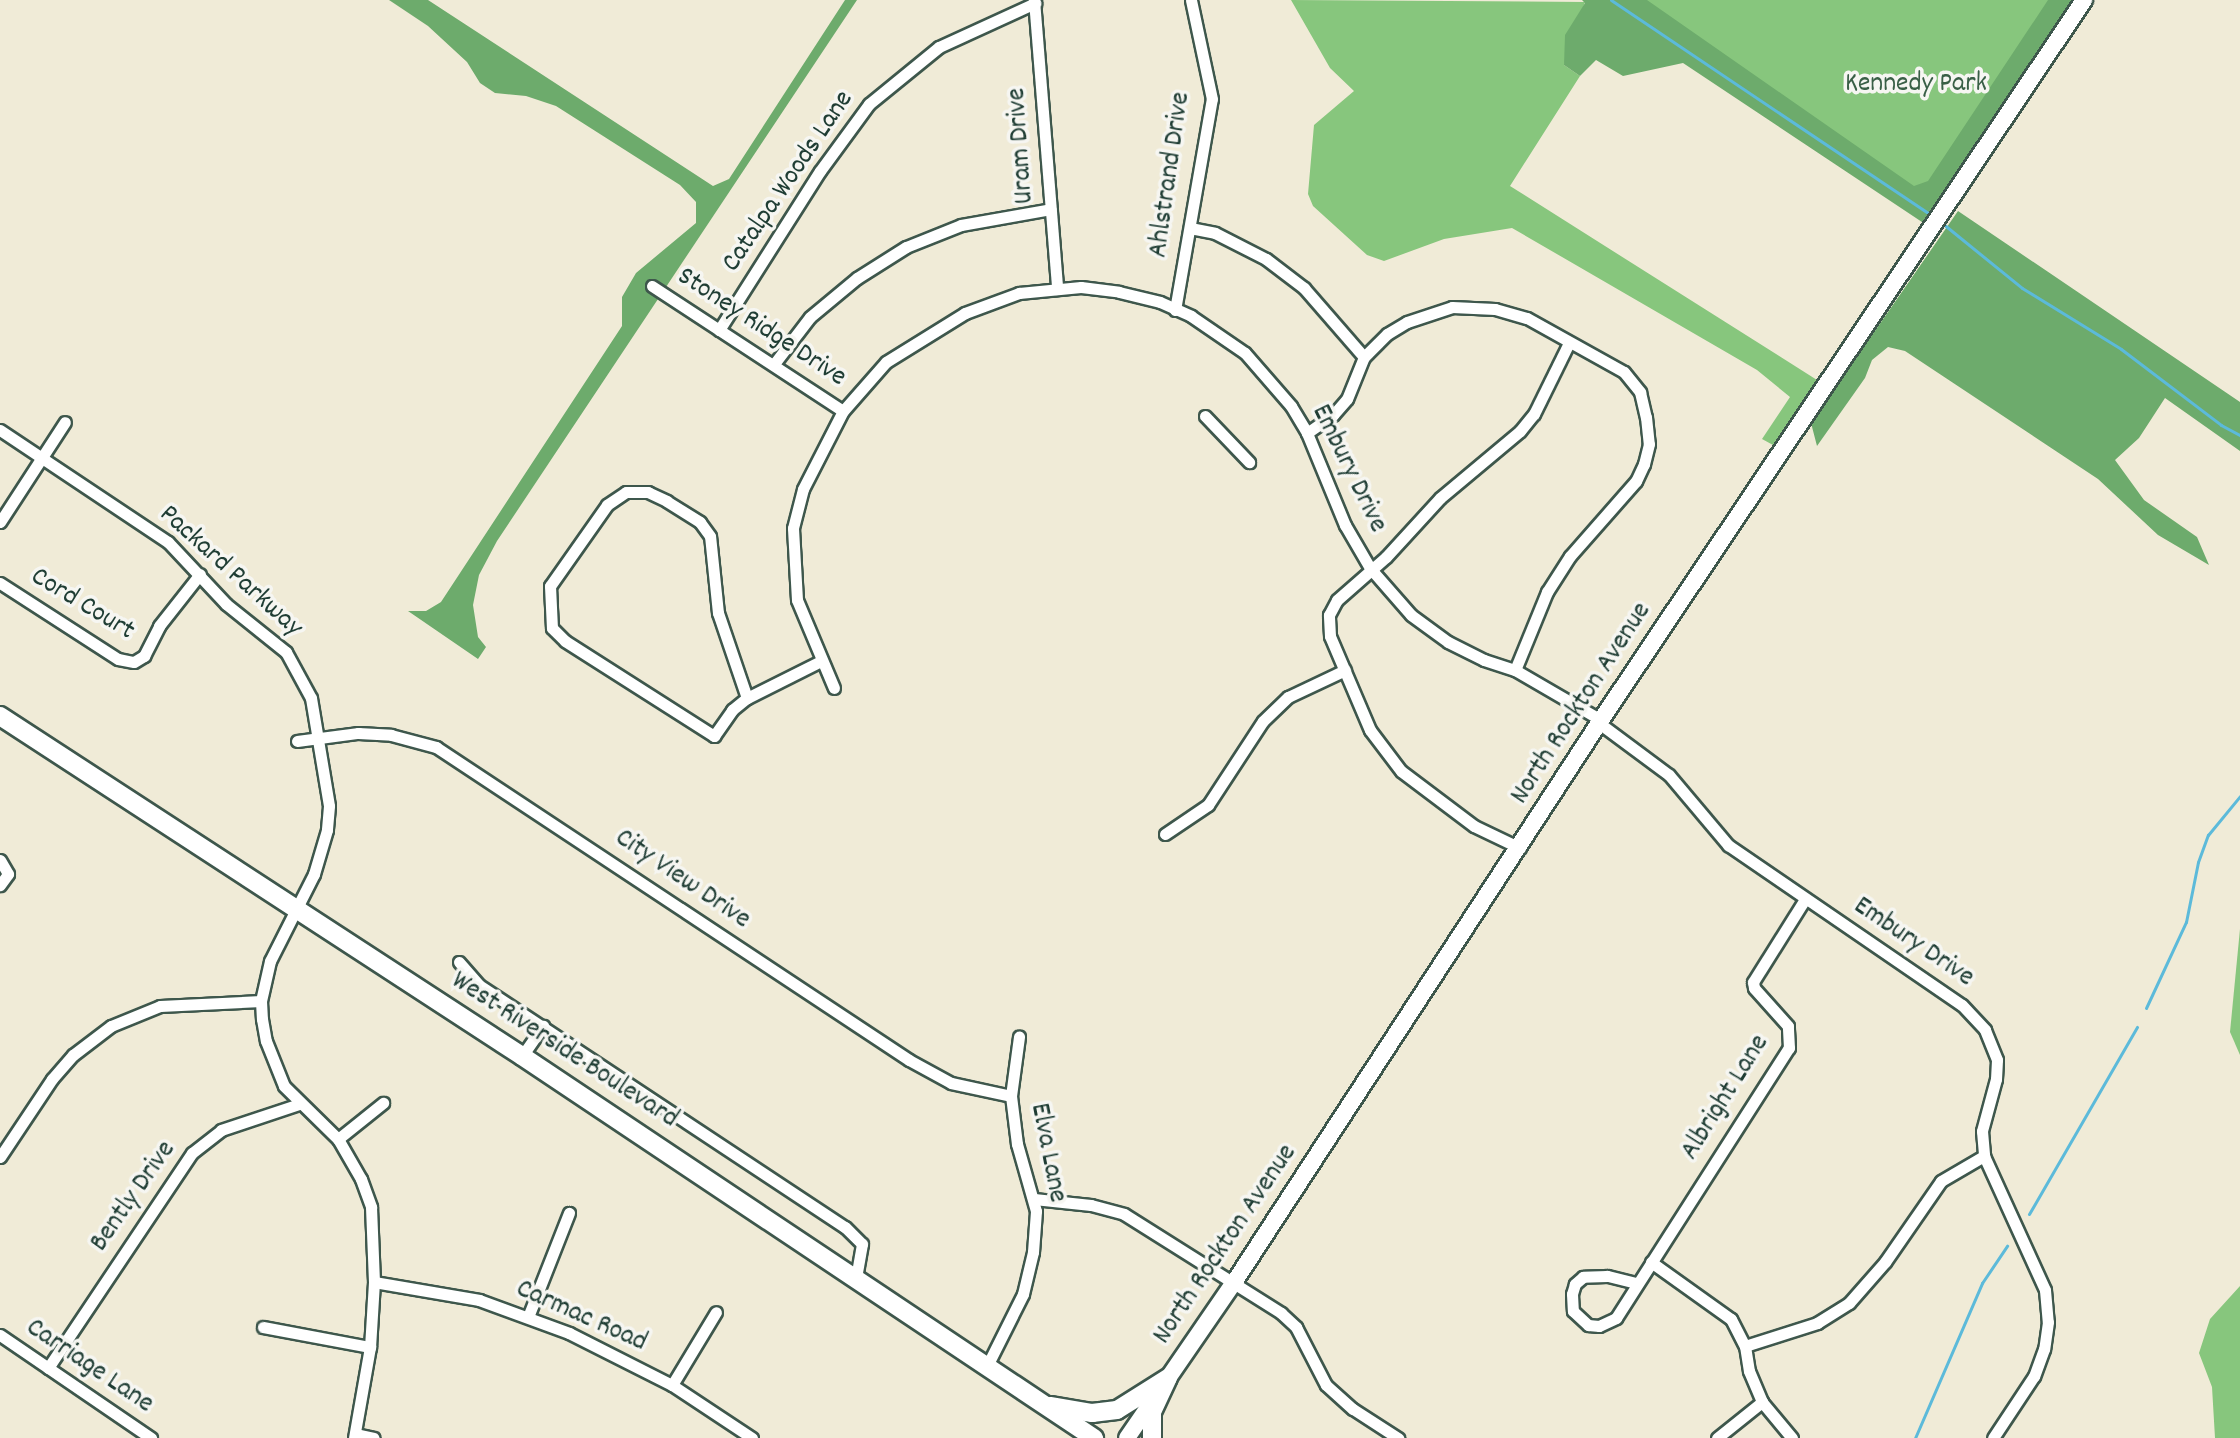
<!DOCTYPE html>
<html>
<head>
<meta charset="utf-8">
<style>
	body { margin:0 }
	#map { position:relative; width:2240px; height:1438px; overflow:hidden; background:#f0ebd7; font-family:Dekko,sans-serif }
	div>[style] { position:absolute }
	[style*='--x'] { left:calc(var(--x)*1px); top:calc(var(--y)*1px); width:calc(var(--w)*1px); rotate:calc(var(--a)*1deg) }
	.green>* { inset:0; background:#87c67d }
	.forest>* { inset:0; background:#6dab6c }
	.stream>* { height:3px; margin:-1.5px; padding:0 1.5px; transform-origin:1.5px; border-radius:1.5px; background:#5cbada }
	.roads { filter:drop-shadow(2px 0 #3e574c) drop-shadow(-2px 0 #3e574c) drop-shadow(0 2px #3e574c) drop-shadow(0 -2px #3e574c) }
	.street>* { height:11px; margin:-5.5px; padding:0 5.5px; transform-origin:5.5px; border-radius:5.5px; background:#fff }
	.secondary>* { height:16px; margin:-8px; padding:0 8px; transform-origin:8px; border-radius:8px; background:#fff }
	.primary>* { height:18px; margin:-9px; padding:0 9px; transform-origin:9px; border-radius:9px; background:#fff }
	span { translate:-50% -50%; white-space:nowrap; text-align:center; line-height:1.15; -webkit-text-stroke:7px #f6f6f2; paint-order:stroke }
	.park-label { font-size:28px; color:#395f46 }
	.street-label { font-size:28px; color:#1f3d34 }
</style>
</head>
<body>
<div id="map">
	<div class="green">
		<div style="clip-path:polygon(1291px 0,1585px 2px,1564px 65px,1580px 76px,1510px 186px,1817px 380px,1773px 445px,1762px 439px,1790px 397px,1757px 370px,1512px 228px,1444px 239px,1384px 261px,1367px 255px,1313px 206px,1308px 194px,1314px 125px,1354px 91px,1330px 68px)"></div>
		<div style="clip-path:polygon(1633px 0,2076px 0,1939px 204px)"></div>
		<div style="clip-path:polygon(2240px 929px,2240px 1055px,2230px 1032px)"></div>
		<div style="clip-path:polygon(2240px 1286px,2240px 1438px,2215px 1438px,2212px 1387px,2199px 1353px,2210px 1319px)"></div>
	</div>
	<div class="forest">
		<div style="clip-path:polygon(389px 0,428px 0,713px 186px,729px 179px,845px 0,857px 0,497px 541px,479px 575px,473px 605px,478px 637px,486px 647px,478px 659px,408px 611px,426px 611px,441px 602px,622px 326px,622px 297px,636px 273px,696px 223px,696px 202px,680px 185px,556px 106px,526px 96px,495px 93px,480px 83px,467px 62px,428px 26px)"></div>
		<div style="clip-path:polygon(1582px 0,1647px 0,1914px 186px,1928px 181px,2048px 0,2076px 0,1925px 224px,1683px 63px,1623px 76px,1596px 60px,1580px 76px,1564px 65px,1565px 35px,1585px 3px)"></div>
		<div style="clip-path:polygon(1958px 211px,2240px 402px,2240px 451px,2165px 398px,2139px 438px,2115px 460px,2144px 500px,2197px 537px,2209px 565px,2158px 535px,2098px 479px,1905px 351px,1888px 347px,1872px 360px,1865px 378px,1817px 446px,1811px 423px)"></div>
	</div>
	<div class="stream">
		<div style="--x:1611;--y:0;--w:382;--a:33.9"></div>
		<div style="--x:1942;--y:223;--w:103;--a:39.1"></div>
		<div style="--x:2022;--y:288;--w:116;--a:31.6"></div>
		<div style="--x:2121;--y:349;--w:126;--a:37.2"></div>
		<div style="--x:2221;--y:425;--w:21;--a:28"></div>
		<div style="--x:2146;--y:1008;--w:95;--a:-65.1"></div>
		<div style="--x:2186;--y:922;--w:61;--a:-78.7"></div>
		<div style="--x:2198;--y:862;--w:29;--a:-70"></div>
		<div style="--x:2208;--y:835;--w:50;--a:-50.6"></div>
		<div style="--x:2029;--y:1214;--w:216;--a:-60"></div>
		<div style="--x:1915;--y:1438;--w:169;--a:-66.6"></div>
		<div style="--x:1982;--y:1283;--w:45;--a:-56"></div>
	</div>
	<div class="roads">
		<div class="street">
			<div style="--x:1034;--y:0;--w:290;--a:85.4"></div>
			<div style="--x:1190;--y:228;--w:25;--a:11"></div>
			<div style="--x:1215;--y:233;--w:57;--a:27"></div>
			<div style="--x:1266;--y:259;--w:48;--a:37.3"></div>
			<div style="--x:1304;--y:288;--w:91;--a:49"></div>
			<div style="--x:652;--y:286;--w:228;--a:33.2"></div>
			<div style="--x:1175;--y:310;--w:214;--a:-80.1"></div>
			<div style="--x:1212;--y:99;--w:101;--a:-102"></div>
			<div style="--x:719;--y:330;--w:188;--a:-57.6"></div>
			<div style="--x:820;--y:171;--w:83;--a:-53.8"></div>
			<div style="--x:869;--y:104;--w:90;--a:-39.2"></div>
			<div style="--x:939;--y:47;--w:106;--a:-24.6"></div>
			<div style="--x:774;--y:364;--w:59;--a:-52.5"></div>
			<div style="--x:810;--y:317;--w:61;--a:-39.7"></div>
			<div style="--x:857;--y:278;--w:58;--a:-32.3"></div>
			<div style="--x:906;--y:247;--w:59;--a:-21.8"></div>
			<div style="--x:961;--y:225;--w:91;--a:-10.1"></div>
			<div style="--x:1205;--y:416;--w:64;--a:46.3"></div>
			<div style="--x:0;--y:430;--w:202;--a:33.7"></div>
			<div style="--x:168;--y:542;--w:85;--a:46.9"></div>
			<div style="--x:226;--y:604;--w:77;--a:38.7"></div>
			<div style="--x:286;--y:652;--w:52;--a:61.5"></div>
			<div style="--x:311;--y:698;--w:109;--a:80.5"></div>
			<div style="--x:329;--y:806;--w:24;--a:95"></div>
			<div style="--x:327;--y:830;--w:46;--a:106.5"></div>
			<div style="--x:314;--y:874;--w:97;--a:116.8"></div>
			<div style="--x:270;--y:961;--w:41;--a:102.7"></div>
			<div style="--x:261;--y:1001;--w:18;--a:87"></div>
			<div style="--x:262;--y:1019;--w:22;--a:80"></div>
			<div style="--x:266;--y:1041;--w:48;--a:68.2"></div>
			<div style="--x:284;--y:1086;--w:76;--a:44.5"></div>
			<div style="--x:338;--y:1139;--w:46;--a:60.1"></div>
			<div style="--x:361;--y:1179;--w:30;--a:70"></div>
			<div style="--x:371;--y:1207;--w:75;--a:87.7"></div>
			<div style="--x:374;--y:1282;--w:65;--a:93.5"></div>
			<div style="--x:370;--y:1347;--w:92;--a:100"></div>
			<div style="--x:1307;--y:433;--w:32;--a:-35"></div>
			<div style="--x:1333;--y:415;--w:21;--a:-49"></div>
			<div style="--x:1347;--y:399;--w:45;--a:-68"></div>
			<div style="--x:1364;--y:357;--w:33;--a:-45"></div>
			<div style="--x:1387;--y:334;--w:23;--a:-31"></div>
			<div style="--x:1407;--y:322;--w:47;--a:-18.4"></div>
			<div style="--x:1452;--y:307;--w:43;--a:2.7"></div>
			<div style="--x:1495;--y:309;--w:33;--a:16"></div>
			<div style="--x:1527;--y:318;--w:111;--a:29.1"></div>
			<div style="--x:1624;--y:372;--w:26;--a:51"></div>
			<div style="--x:1640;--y:392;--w:26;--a:77"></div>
			<div style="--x:1646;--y:417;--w:27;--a:84"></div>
			<div style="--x:1649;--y:444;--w:21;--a:104"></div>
			<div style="--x:1644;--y:464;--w:19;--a:115"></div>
			<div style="--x:1636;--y:481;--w:100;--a:131.3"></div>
			<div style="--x:1570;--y:556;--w:43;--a:122.6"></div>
			<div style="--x:1547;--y:592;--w:84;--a:112.3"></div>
			<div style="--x:0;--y:522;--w:119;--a:-57"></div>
			<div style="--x:0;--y:583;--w:140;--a:32.8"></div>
			<div style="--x:118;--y:659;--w:16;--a:11"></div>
			<div style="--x:134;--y:662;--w:12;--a:-31"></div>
			<div style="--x:144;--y:656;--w:34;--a:-63"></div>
			<div style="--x:159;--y:626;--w:66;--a:-51.7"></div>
			<div style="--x:834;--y:688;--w:95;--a:-112.8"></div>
			<div style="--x:797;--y:600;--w:72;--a:-93.2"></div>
			<div style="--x:793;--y:528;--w:40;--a:-75.6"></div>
			<div style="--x:803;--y:489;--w:88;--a:-62.9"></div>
			<div style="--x:843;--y:411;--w:65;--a:-48.7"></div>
			<div style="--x:886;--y:362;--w:93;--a:-31.8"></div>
			<div style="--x:965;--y:313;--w:58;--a:-20.3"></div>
			<div style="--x:1019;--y:293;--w:62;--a:-5.5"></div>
			<div style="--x:1081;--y:287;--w:38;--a:7"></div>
			<div style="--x:1119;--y:292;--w:42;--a:13.7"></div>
			<div style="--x:1160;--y:302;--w:34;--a:24"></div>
			<div style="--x:1191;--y:316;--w:65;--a:34.4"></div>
			<div style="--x:1245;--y:353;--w:70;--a:49"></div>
			<div style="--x:1291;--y:406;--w:31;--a:59"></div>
			<div style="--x:1307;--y:433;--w:100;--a:67.6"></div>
			<div style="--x:1345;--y:525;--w:50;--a:59.8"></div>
			<div style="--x:1370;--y:568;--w:62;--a:48.9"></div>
			<div style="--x:1411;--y:615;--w:46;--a:36.1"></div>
			<div style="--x:1448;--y:642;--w:40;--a:26.6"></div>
			<div style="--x:1484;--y:660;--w:33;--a:18"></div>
			<div style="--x:1515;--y:670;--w:99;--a:30.2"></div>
			<div style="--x:747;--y:698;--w:90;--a:-108.8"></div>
			<div style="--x:718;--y:613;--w:77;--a:-95.9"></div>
			<div style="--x:710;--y:536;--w:17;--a:-126"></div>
			<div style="--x:700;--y:522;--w:39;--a:-148"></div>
			<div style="--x:667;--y:501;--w:21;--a:-155"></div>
			<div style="--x:648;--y:492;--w:22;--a:180"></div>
			<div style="--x:626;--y:492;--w:23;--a:146"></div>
			<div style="--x:607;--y:505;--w:99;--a:125.1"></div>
			<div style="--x:550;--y:586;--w:42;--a:87.3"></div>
			<div style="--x:552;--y:628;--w:18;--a:45"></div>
			<div style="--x:565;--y:641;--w:177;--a:32.5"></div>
			<div style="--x:714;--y:736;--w:32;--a:-55"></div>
			<div style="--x:732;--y:710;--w:19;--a:-39"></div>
			<div style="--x:747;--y:698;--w:83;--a:-26.6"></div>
			<div style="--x:1599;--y:723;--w:87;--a:36.6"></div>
			<div style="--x:1669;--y:775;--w:92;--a:49.9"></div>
			<div style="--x:1728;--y:845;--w:283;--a:34.4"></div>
			<div style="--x:1962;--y:1005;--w:34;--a:47"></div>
			<div style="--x:1985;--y:1030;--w:32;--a:68"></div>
			<div style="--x:1997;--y:1060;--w:19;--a:93"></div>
			<div style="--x:1996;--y:1079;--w:54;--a:105.1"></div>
			<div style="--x:1982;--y:1131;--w:25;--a:85"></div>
			<div style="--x:1984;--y:1156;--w:147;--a:65.5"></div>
			<div style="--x:2045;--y:1290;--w:32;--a:85"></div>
			<div style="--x:2048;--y:1322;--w:27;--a:98"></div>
			<div style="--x:2044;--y:1349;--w:29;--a:110"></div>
			<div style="--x:2034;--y:1376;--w:74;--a:123.5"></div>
			<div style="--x:297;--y:741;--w:62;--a:-7.5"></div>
			<div style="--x:358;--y:733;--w:33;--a:3"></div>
			<div style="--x:391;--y:735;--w:47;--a:14.9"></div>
			<div style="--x:436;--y:747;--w:567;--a:33.49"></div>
			<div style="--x:909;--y:1060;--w:48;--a:28.7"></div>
			<div style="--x:951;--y:1083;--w:61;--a:12.2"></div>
			<div style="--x:1165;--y:834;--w:52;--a:-34"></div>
			<div style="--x:1208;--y:805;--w:100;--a:-56.8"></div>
			<div style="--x:1263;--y:721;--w:35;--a:-44"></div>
			<div style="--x:1288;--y:697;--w:63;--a:-25.3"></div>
			<div style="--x:1520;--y:848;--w:51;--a:-154.4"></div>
			<div style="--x:1474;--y:826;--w:91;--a:-143"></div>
			<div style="--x:1401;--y:771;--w:51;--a:-127.1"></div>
			<div style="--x:1370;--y:730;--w:102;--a:-113.1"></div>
			<div style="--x:1330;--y:636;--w:21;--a:-93"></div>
			<div style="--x:1329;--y:615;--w:17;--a:-62"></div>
			<div style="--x:1337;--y:600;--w:65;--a:-41.3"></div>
			<div style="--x:1386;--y:557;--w:80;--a:-47.5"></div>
			<div style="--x:1440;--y:498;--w:104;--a:-39.9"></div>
			<div style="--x:1520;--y:431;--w:22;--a:-51"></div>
			<div style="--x:1534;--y:414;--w:79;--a:-63.8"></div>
			<div style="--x:0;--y:860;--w:16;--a:60"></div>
			<div style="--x:8;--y:874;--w:14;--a:126"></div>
			<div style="--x:459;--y:962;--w:30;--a:49"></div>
			<div style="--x:479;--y:985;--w:439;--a:33.5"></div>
			<div style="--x:845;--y:1227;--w:24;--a:45"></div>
			<div style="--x:862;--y:1244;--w:34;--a:100"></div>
			<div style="--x:522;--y:1056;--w:37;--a:-55"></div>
			<div style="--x:338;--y:1139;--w:58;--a:-38.7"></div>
			<div style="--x:0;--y:1157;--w:94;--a:-56.3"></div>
			<div style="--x:52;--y:1079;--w:32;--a:-49"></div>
			<div style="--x:73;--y:1055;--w:48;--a:-37.3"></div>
			<div style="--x:111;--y:1026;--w:53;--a:-22.2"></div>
			<div style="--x:160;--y:1006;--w:101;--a:-2.8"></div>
			<div style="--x:1034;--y:1199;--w:57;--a:6"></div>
			<div style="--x:1091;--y:1205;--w:34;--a:15"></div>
			<div style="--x:1124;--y:1214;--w:186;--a:32.2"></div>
			<div style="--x:1281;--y:1313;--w:21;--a:43"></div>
			<div style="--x:1296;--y:1327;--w:65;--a:62.7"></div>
			<div style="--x:1326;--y:1385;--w:36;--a:42"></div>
			<div style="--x:1353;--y:1409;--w:54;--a:32.8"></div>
			<div style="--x:1651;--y:1262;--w:98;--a:35.5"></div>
			<div style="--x:1731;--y:1319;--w:30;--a:63"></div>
			<div style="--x:1745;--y:1346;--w:25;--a:81"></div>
			<div style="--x:1749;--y:1371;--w:34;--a:67"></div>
			<div style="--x:1762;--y:1402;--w:47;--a:50.2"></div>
			<div style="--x:374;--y:1282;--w:107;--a:9.7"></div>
			<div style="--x:479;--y:1300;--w:96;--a:20.1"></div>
			<div style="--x:569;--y:1333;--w:115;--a:26.8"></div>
			<div style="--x:672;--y:1385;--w:96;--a:33.5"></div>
			<div style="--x:1636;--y:1283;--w:30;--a:-166"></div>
			<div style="--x:1607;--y:1276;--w:24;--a:178"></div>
			<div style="--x:1583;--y:1277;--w:11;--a:139"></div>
			<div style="--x:1575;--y:1284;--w:10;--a:107"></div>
			<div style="--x:1572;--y:1294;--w:17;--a:87"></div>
			<div style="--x:1573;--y:1311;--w:21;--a:43"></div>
			<div style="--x:1588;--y:1325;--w:11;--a:5"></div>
			<div style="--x:1599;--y:1326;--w:19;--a:-25"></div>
			<div style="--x:1616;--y:1318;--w:321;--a:-57.4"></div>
			<div style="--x:1789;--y:1048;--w:22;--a:-93"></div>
			<div style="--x:1788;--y:1026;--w:51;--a:-131.8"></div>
			<div style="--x:1754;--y:988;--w:6;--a:-99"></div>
			<div style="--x:1753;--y:982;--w:98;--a:-57.9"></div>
			<div style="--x:528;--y:1317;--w:112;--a:-68.5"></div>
			<div style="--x:263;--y:1327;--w:109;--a:10.6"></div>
			<div style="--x:0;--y:1335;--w:183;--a:34.3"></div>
			<div style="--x:1745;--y:1346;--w:76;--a:-17.7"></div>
			<div style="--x:1817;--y:1323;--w:38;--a:-32"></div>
			<div style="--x:1849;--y:1303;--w:55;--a:-48.7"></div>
			<div style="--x:1885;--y:1262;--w:98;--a:-55.3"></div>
			<div style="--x:1941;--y:1181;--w:50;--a:-30.2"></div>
			<div style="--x:988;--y:1364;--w:78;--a:-63.4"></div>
			<div style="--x:1023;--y:1294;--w:43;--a:-76.6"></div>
			<div style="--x:1033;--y:1252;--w:41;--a:-85.8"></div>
			<div style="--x:1036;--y:1211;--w:70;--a:-105.8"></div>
			<div style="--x:1017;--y:1144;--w:48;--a:-97.1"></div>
			<div style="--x:1011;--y:1096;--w:60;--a:-82.3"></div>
			<div style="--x:48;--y:1368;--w:259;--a:-56.2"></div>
			<div style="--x:192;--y:1153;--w:37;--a:-38"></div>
			<div style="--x:221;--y:1130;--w:82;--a:-18.4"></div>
			<div style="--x:672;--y:1385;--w:85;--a:-58.9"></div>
			<div style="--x:355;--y:1434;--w:19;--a:12"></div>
			<div style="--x:1717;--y:1438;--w:58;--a:-38.7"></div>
		</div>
		<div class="secondary">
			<div style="--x:1127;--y:1438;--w:187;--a:-55.5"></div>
			<div style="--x:1233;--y:1284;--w:673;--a:-56.88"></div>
			<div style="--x:1601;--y:720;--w:867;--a:-56.14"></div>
		</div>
		<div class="primary">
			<div style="--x:0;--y:716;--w:623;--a:33.08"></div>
			<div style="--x:522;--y:1056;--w:688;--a:33.74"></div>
			<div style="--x:1050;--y:1406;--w:43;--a:9.5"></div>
			<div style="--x:1092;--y:1413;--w:25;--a:-7"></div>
			<div style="--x:1117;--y:1410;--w:60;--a:-32.1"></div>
			<div style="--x:1152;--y:1438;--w:26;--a:-90"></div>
			<div style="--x:1152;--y:1412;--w:35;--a:-65"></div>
		</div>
	</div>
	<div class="park-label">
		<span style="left:1916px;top:85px">Kennedy Park</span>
	</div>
	<div class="street-label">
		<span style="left:1022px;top:146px;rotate:-94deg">Uram Drive</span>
		<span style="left:1171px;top:175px;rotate:-82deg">Ahlstrand Drive</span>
		<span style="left:789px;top:182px;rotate:-56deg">Catalpa Woods Lane</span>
		<span style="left:761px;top:328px;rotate:33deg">Stoney Ridge Drive</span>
		<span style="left:1348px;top:469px;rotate:64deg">Embury Drive</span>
		<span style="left:230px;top:572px;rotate:42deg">Packard Parkway</span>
		<span style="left:82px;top:605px;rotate:31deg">Cord Court</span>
		<span style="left:1582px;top:704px;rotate:-57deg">North Rockton Avenue</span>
		<span style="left:682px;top:880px;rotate:34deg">City View Drive</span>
		<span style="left:1913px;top:943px;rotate:34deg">Embury Drive</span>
		<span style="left:564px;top:1051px;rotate:33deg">West Riverside Boulevard</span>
		<span style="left:1726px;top:1098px;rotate:-58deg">Albright Lane</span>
		<span style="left:1047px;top:1153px;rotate:79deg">Elva Lane</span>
		<span style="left:134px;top:1197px;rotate:-55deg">Bently Drive</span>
		<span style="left:1226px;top:1245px;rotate:-56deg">North Rockton Avenue</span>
		<span style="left:581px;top:1317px;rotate:24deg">Carmac Road</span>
		<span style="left:89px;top:1367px;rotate:34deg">Carriage Lane</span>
	</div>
</div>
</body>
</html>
